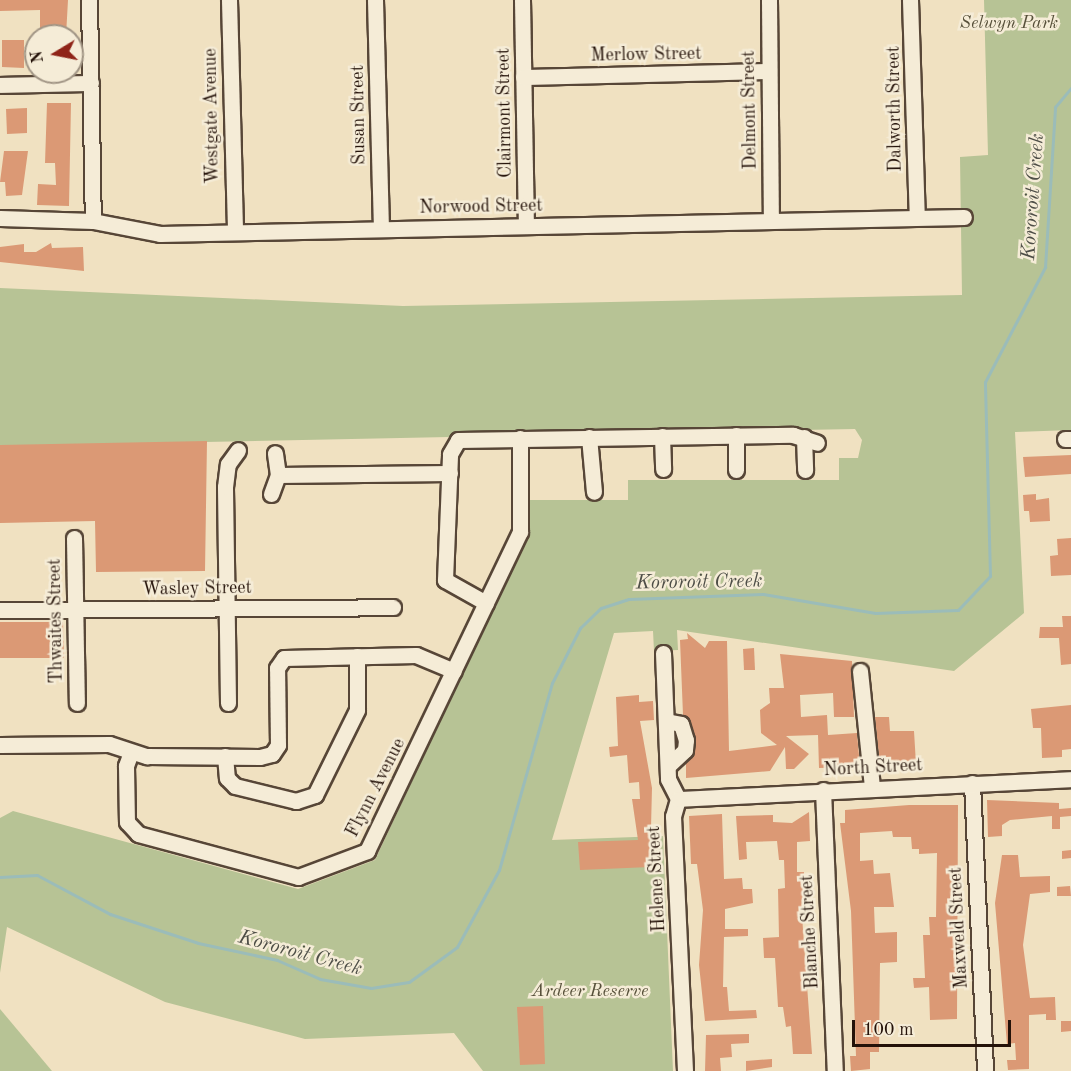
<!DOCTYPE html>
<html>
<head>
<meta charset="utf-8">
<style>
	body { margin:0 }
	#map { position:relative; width:1071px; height:1071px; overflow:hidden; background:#f0e1c1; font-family:"Old Standard TT",serif }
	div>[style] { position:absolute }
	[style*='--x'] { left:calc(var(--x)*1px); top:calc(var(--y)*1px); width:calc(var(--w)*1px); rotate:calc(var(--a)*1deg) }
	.green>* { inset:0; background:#b7c395 }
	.stream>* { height:3px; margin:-1.5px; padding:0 1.5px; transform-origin:1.5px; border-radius:1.5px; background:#9bbcb9 }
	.building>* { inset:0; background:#db9975 }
	.roads { filter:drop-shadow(2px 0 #574637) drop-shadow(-2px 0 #574637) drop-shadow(0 2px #574637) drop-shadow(0 -2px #574637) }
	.minor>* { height:15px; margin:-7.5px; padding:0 7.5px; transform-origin:7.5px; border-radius:7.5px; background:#f5ecd7 }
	span { translate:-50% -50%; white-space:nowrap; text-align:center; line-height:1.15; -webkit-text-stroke:5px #f5ecd7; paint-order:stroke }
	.park-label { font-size:18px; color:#57503a; font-style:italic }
	.street-label { font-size:18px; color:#241209 }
	.water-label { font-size:20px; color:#4e4e47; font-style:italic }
	.north { position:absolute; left:24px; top:24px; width:60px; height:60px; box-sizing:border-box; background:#f5ecd7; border:2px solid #a19585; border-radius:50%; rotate:260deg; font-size:16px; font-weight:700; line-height:24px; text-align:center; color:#241209 }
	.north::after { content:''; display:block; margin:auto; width:21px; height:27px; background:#8f2418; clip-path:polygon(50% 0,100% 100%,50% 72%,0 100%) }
	.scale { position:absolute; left:852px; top:1020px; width:159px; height:27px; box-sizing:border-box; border:3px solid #241209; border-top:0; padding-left:8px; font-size:18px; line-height:21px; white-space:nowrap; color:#241209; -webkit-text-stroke:4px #f5ecd7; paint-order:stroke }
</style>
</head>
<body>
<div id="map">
	<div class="green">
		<div style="clip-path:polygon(984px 0,1071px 0,1071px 430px,1015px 432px,1024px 613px,954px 671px,677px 630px,678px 650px,654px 651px,653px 631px,614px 633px,552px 840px,663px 836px,673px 1071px,483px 1071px,454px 1033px,305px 1039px,165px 1002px,7px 927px,0 973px,0 818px,13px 811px,298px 889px,375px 860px,526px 538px,524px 500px,628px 500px,628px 480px,839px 480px,839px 458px,858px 458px,862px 440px,855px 429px,0 446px,0 288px,403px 306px,962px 295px,960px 157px,988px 155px)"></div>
		<div style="clip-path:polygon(0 1009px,52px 1071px,0 1071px)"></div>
	</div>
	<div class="stream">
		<div style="--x:0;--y:877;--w:37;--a:-3"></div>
		<div style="--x:37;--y:875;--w:83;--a:28.1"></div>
		<div style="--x:110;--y:914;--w:93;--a:18.2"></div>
		<div style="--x:198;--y:943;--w:81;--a:12.1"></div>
		<div style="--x:277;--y:960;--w:47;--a:23.8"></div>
		<div style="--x:320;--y:979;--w:52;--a:10"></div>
		<div style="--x:371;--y:988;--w:38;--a:-9"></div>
		<div style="--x:409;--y:982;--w:59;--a:-36.1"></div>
		<div style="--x:457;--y:947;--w:88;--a:-61.4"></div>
		<div style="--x:499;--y:870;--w:194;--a:-74.2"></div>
		<div style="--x:552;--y:683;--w:62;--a:-63"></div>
		<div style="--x:580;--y:628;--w:29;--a:-44"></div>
		<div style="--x:601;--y:608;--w:29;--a:-18"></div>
		<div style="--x:629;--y:599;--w:134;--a:-2.1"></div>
		<div style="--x:763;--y:594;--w:114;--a:9.6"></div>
		<div style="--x:875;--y:613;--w:83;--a:-2.1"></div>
		<div style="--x:958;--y:610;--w:47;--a:-46.7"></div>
		<div style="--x:990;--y:576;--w:194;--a:-91.5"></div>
		<div style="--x:985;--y:382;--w:130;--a:-62.4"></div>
		<div style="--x:1045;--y:267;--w:160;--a:-86.4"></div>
		<div style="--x:1055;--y:107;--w:25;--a:-50"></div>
	</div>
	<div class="building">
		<div style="clip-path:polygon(0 0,68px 0,66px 36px,40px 36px,40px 10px,0 11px)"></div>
		<div style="clip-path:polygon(2px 40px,24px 40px,24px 68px,2px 67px)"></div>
		<div style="clip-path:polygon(47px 103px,71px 103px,69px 206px,37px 205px,38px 184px,56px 185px,55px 163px,45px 163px)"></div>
		<div style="clip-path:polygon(27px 108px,27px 133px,7px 134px,6px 109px)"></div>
		<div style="clip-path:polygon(4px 151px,28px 151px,22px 195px,6px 196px,5px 182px,0 182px)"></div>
		<div style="clip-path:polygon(51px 243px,52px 248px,83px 247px,84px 271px,0 262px,0 247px,24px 244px,24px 252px,36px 252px)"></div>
		<div style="clip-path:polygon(207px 441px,205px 571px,96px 572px,95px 521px,0 523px,0 445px)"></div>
		<div style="clip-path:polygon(1071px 455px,1071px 474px,1025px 477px,1023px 457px)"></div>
		<div style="clip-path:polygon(1036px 494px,1036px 500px,1049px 498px,1050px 521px,1030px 522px,1029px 511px,1024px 511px,1023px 495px)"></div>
		<div style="clip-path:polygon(1071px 538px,1071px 575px,1051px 576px,1050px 556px,1058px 555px,1057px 539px)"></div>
		<div style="clip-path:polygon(1062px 616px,1071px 616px,1071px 664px,1061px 665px,1059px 638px,1039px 638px,1040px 627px,1063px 627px)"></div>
		<div style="clip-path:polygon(0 622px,63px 622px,64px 658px,0 658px)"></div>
		<div style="clip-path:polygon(687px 633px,705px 648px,709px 641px,727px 641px,729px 751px,777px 745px,761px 733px,760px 710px,770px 703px,769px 688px,784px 688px,780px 654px,852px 661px,854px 717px,834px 717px,833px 693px,800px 695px,801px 717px,827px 715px,828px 735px,857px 733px,860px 767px,819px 768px,818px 735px,786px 736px,809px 754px,794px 769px,786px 769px,785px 747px,770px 771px,686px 778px,686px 763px,696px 741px,683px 715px,680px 640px,688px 639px)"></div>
		<div style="clip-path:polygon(754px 648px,755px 670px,744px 670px,743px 649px)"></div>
		<div style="clip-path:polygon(639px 695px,639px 702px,653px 701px,654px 720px,640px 721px,652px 788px,650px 867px,580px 870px,578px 842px,638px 840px,632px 799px,640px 799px,639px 782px,629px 783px,627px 755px,610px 757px,609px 747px,618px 746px,616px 697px)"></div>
		<div style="clip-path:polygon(1071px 705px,1071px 749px,1062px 750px,1062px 757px,1042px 758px,1041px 728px,1033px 728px,1031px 709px)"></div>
		<div style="clip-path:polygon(875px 717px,889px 717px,890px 731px,914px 731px,916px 764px,880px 766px)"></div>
		<div style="clip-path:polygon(987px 800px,1059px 803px,1059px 809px,1071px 808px,1071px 816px,1060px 817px,1060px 829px,1052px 829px,1052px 816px,1010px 820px,1002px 825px,1002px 836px,988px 837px)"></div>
		<div style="clip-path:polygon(909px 805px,958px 805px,957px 1019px,930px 1020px,929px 987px,914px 988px,913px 978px,925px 978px,923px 935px,930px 935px,929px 917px,936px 917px,937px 853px,919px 854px,919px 849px,912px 849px,911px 837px,893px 837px,892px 831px,860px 833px,860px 861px,873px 860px,874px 874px,890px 873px,894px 907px,874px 907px,875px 933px,897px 932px,897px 962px,880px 963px,879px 1052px,870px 1052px,870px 1069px,851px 1071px,850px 1056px,856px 1056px,851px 911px,840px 823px,845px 823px,845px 810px)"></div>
		<div style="clip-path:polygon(809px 812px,810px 841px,797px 842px,797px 872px,804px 872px,802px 916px,812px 1054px,793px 1054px,791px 1026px,786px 1027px,783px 1007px,778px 1007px,775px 958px,764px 958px,763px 938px,779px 937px,778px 889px,785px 888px,784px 860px,779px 860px,777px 841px,746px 842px,747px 859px,739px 860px,736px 816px,773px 815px,773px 822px,792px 823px)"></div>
		<div style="clip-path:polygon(722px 814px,724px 879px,742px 878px,743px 889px,752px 889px,753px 903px,725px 909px,725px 929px,748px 929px,748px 936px,724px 937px,723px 987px,727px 987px,729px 1011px,756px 1010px,757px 1018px,705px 1021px,699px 965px,703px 910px,697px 864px,691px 864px,689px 816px)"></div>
		<div style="clip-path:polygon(1071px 850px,1071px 858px,1062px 859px,1062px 851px)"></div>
		<div style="clip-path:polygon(1002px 855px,1018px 855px,1020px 877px,1050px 876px,1050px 892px,1030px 894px,1023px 945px,1030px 998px,1055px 997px,1056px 1020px,1046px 1020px,1046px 1014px,1029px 1015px,1029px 1069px,1008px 1070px,1007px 1060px,1016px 1060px,1015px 1043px,1007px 1044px,995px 903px)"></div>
		<div style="clip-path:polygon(1070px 886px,1071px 896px,1057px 896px,1057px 887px)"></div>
		<div style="clip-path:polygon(543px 1006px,545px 1064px,520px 1065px,517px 1007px)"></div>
		<div style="clip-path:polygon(1061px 1021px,1071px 1021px,1071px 1031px,1061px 1032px)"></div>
		<div style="clip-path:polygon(749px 1034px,749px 1043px,731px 1044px,732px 1057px,720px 1058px,721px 1071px,705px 1071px,706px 1035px)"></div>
		<div style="clip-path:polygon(772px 1059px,772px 1067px,746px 1071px,746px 1061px)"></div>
	</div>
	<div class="roads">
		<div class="minor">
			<div style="--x:89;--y:0;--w:221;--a:89"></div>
			<div style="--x:229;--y:0;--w:231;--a:88.5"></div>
			<div style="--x:375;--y:0;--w:229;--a:88.5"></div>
			<div style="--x:522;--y:0;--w:225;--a:89"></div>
			<div style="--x:769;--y:0;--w:221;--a:89.5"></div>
			<div style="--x:910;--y:0;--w:217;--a:88.2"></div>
			<div style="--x:523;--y:77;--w:246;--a:-1.4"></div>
			<div style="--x:0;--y:85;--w:91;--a:-1.3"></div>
			<div style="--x:0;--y:218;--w:93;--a:1.8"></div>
			<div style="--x:93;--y:221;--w:68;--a:11"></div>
			<div style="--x:160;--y:234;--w:804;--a:-1.21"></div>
			<div style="--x:736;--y:435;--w:35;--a:90"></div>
			<div style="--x:662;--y:436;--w:33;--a:88"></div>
			<div style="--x:589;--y:437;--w:55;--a:84.8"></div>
			<div style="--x:804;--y:437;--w:33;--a:88"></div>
			<div style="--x:1065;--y:439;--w:6;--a:0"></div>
			<div style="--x:278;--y:475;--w:172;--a:-0.7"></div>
			<div style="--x:271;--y:494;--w:20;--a:-70"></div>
			<div style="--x:278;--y:475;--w:22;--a:-98"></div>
			<div style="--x:74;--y:538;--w:165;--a:89"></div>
			<div style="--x:486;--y:603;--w:47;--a:-150.7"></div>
			<div style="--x:445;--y:580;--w:126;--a:-87.7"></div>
			<div style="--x:450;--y:454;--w:16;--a:-60"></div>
			<div style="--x:458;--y:440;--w:335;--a:-0.9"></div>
			<div style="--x:793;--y:435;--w:25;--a:18"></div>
			<div style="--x:0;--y:610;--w:393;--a:-0.4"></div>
			<div style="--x:663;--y:653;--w:126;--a:87.7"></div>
			<div style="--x:668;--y:779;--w:22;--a:63"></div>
			<div style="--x:678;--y:799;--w:18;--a:106"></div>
			<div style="--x:673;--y:816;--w:255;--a:87.3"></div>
			<div style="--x:860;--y:671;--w:118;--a:84.1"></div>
			<div style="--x:228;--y:703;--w:216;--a:-90.8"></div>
			<div style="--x:225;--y:487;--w:23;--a:-83"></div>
			<div style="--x:228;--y:464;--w:17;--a:-54"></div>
			<div style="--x:666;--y:721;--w:15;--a:11"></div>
			<div style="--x:681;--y:724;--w:17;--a:73"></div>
			<div style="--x:686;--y:740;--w:10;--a:96"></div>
			<div style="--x:685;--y:750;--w:23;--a:137"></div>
			<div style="--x:0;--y:745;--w:109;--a:-0.5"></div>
			<div style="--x:109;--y:744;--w:40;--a:18"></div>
			<div style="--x:147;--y:756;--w:113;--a:0.5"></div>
			<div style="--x:260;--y:757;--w:12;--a:-14"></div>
			<div style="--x:272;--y:754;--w:11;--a:-56"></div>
			<div style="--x:278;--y:745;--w:77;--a:-90.7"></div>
			<div style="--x:277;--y:668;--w:12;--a:-55"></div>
			<div style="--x:284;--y:658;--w:132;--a:-1.3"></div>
			<div style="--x:416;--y:655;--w:41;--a:22.8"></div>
			<div style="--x:131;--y:752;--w:15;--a:110"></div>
			<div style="--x:126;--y:766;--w:56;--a:89"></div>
			<div style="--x:127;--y:822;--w:16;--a:47"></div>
			<div style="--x:138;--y:834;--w:166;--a:15"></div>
			<div style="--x:298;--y:877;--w:74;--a:-20.6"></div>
			<div style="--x:367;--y:851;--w:354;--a:-64.4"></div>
			<div style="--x:520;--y:532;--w:94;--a:-90"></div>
			<div style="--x:225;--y:756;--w:22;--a:85"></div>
			<div style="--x:227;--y:778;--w:11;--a:45"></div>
			<div style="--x:235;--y:786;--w:63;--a:13.8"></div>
			<div style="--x:296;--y:801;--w:20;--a:-18"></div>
			<div style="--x:315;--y:795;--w:95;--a:-63.7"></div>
			<div style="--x:357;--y:710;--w:54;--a:-90"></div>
			<div style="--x:972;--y:783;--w:288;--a:87.4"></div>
			<div style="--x:823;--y:790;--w:281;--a:87.6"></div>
			<div style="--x:678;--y:799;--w:394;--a:-2.9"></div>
		</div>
	</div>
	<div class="park-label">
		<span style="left:1009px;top:23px">Selwyn Park</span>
		<span style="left:590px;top:991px">Ardeer Reserve</span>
	</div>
	<div class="street-label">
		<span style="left:646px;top:55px;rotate:-1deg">Merlow Street</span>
		<span style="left:895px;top:109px;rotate:-91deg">Dalworth Street</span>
		<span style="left:750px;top:110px;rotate:-91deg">Delmont Street</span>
		<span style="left:505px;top:113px;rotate:-91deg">Clairmont Street</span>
		<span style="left:359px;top:115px;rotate:-91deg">Susan Street</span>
		<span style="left:212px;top:116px;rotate:-91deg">Westgate Avenue</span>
		<span style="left:481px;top:207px;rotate:-1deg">Norwood Street</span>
		<span style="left:197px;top:589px;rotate:-1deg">Wasley Street</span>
		<span style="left:56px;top:621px;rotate:-91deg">Thwaites Street</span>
		<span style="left:873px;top:768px;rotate:-3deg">North Street</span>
		<span style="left:376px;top:788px;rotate:-63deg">Flynn Avenue</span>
		<span style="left:657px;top:879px;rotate:-93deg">Helene Street</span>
		<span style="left:959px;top:928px;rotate:-93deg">Maxweld Street</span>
		<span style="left:810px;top:932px;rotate:-93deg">Blanche Street</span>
	</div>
	<div class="water-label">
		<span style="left:1034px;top:197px;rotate:-86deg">Kororoit Creek</span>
		<span style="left:699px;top:583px;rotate:-1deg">Kororoit Creek</span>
		<span style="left:300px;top:954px;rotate:15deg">Kororoit Creek</span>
	</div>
	<div class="north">N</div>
	<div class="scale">100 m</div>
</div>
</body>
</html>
